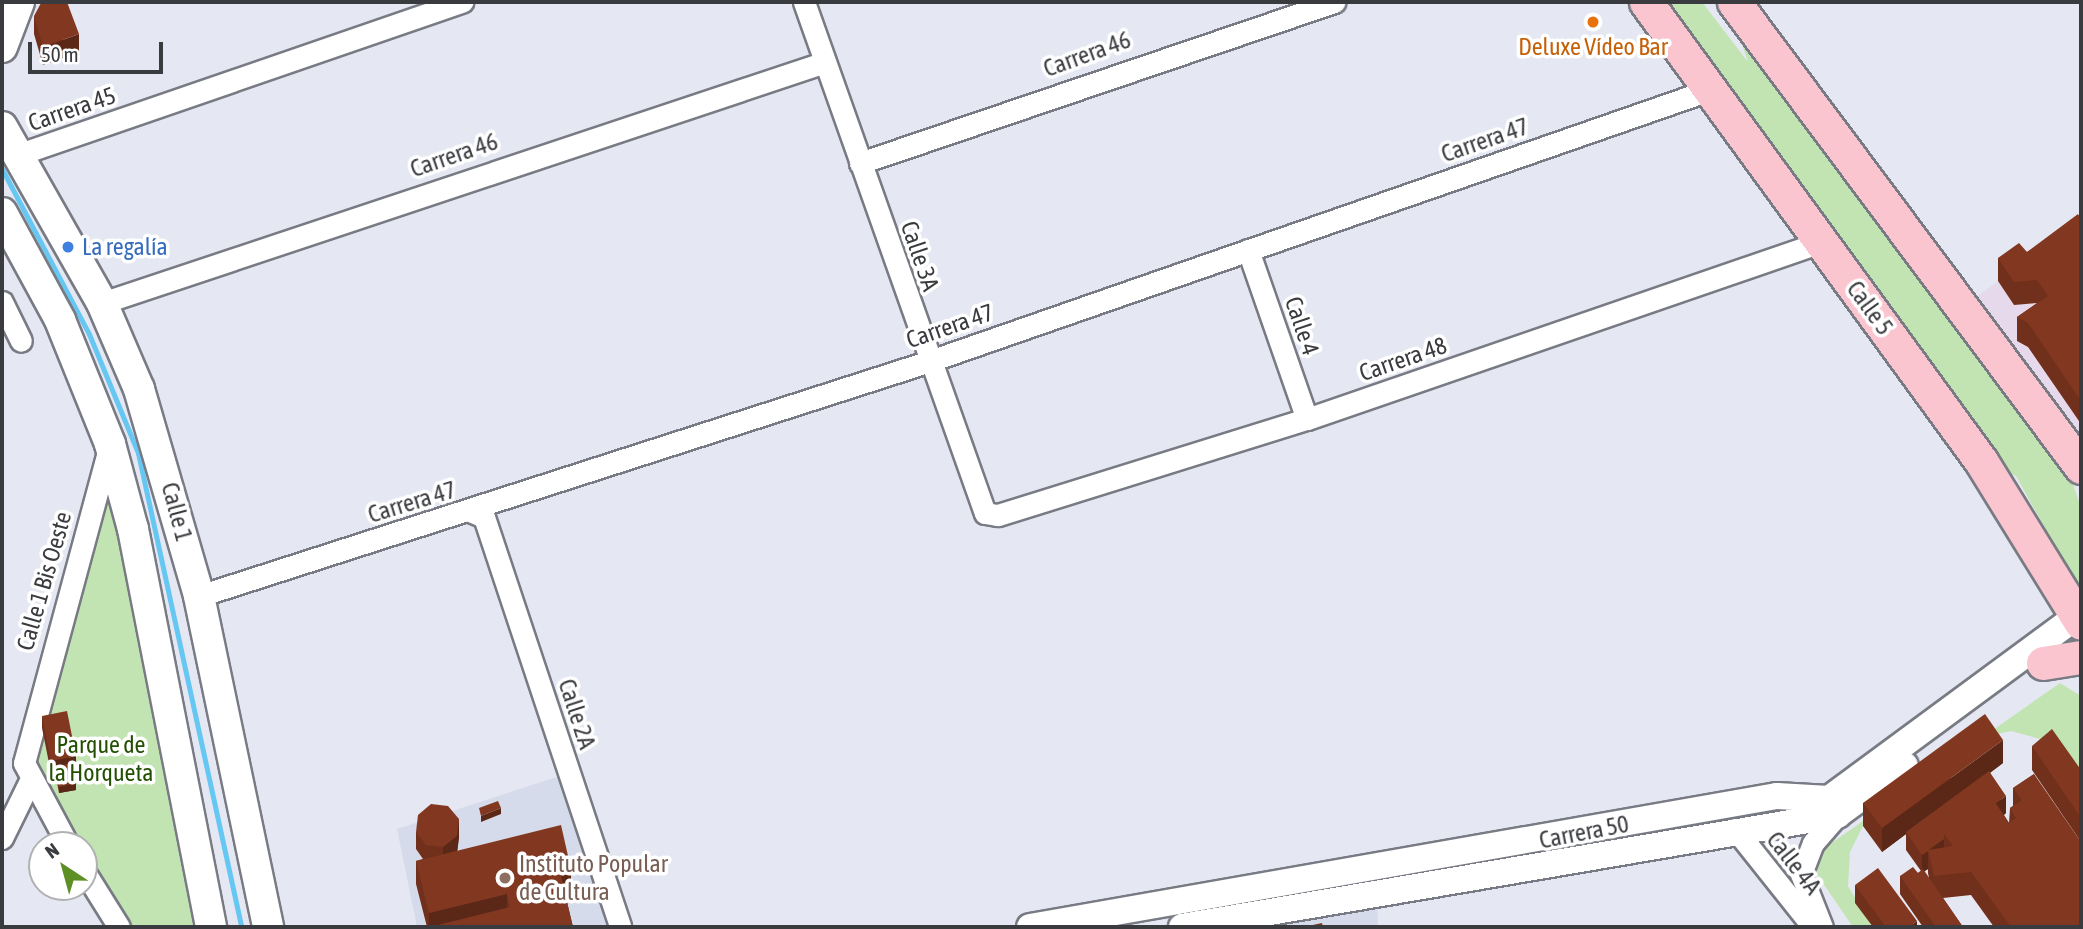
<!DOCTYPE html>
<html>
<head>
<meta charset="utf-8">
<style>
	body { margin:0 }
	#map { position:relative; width:2083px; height:929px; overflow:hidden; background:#e5e8f2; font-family:"Asap Condensed",sans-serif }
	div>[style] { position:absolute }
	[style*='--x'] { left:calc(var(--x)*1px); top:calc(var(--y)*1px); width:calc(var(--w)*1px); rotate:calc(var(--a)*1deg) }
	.commercial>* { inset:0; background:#e7d9ec }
	.built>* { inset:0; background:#d5dbea }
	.green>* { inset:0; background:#c2e4b2 }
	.stream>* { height:5px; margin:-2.5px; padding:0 2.5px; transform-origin:2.5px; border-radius:2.5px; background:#66c8f2 }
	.roads { filter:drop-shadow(2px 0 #787b83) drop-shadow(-2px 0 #787b83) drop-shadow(0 2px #787b83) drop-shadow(0 -2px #787b83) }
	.minor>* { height:21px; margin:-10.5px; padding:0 10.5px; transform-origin:10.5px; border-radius:10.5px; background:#fff }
	.tertiary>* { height:26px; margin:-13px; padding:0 13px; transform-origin:13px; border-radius:13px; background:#fff }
	.secondary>* { height:30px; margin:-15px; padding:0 15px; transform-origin:15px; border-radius:15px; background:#fff }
	.primary>* { height:33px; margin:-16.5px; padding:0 16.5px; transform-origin:16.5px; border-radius:16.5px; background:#fac5ce }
	.wall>* { inset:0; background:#70301c }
	.shaded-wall>* { inset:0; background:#5b2716 }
	.building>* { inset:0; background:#823820 }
	.dots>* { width:19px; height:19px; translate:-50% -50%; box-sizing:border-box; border:4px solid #fff; border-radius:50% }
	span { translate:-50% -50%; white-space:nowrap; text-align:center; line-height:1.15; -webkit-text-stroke:7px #fff; paint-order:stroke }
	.food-label { font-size:24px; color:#c56008 }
	.street-label { font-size:24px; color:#3a3b3f }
	.shop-label { font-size:24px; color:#366cbe }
	.left { translate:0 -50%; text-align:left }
	.park-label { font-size:24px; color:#234f02 }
	.education-label { font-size:24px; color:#785e54 }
	.frame { position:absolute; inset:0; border:4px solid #3a3b3f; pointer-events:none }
	.north { position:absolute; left:28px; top:831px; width:70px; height:70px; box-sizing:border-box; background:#fff; border:2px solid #b0b1b2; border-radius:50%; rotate:324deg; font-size:19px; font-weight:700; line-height:28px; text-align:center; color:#3a3b3f }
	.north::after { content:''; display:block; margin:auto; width:24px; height:32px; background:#5e8f25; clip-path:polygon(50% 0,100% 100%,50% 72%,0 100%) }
	.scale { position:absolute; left:28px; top:42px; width:135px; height:32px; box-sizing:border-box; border:4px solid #3a3b3f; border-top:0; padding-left:9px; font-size:21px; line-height:24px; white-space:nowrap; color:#3a3b3f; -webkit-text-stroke:5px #fff; paint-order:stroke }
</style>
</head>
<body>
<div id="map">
	<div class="commercial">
		<div style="clip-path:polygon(2071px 228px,2081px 242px,2081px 467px,1965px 305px)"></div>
	</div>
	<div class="built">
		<div style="clip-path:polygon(569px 773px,620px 927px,417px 927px,397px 829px)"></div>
		<div style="clip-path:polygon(1377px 896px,1378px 927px,1182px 927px)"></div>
	</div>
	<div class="green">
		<div style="clip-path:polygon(1661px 2px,1702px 2px,1748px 62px,1728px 2px,2052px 425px,2081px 507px,2081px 593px,2016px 476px,1981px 461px,1676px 41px,1724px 76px)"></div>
		<div style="clip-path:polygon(110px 444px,211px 927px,119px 927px,84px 871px,84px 845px,68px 845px,29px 783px)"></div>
		<div style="clip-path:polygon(2060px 683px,2081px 696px,2081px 794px,2040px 739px,2011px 731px,1985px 737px,1863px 826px,1850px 852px,1848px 886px,1873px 927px,1853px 927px,1816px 873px,1823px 849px)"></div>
	</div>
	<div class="stream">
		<div style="--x:2;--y:169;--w:187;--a:62.2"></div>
		<div style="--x:89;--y:334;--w:129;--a:67.6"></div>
		<div style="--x:138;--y:453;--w:485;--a:77.7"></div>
	</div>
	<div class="roads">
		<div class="minor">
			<div style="--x:804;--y:2;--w:542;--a:70.5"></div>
			<div style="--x:985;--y:513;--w:13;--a:9"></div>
			<div style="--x:998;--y:515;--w:324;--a:-17.3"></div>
			<div style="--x:1307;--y:419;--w:544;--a:-19"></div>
			<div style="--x:17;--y:155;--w:471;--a:-19"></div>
			<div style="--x:860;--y:163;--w:501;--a:-18.76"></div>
			<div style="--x:1248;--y:250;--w:179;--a:70.8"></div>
			<div style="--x:2;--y:302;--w:43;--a:64"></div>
			<div style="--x:102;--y:303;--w:762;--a:-18.43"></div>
			<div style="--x:470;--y:511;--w:15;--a:23"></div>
			<div style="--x:484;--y:517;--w:432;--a:71.6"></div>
			<div style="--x:199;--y:596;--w:768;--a:-17.82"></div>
			<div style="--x:930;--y:361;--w:828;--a:-19.18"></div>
			<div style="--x:1735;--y:829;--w:125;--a:51.5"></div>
			<div style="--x:2;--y:838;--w:61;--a:-63.9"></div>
			<div style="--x:68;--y:845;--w:93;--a:-118.2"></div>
			<div style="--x:24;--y:763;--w:330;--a:-74.9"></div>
			<div style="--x:84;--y:871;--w:66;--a:58"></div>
			<div style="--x:1822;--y:927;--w:57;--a:-111.6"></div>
			<div style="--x:1801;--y:874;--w:33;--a:-69"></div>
			<div style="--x:1813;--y:843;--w:37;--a:-49"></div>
		</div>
		<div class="tertiary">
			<div style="--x:1030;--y:927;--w:758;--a:-9.95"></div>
			<div style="--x:1777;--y:796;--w:52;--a:3.3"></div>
			<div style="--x:1829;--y:799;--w:308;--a:-36.4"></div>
			<div style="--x:1182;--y:927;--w:665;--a:-9.7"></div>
			<div style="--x:1837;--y:815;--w:84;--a:-36.3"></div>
		</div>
		<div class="secondary">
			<div style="--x:2;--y:47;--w:48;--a:-69.3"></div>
			<div style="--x:2;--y:127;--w:202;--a:60.4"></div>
			<div style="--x:102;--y:303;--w:94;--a:66.7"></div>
			<div style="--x:139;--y:389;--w:216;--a:73.8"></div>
			<div style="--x:199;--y:596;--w:338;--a:78.2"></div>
			<div style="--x:2;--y:213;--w:122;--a:61.5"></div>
			<div style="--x:60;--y:320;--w:134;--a:68"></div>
			<div style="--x:110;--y:444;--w:88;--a:74.9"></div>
			<div style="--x:133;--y:529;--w:406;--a:78.9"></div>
		</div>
		<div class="primary">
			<div style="--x:1646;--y:2;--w:568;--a:53.88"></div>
			<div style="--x:1981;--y:461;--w:190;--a:58.3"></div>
			<div style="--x:1734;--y:2;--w:580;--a:53.27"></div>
			<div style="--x:2043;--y:663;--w:38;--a:-9"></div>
		</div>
	</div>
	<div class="wall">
		<div style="clip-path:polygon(34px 16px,79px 52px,43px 65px,34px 34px)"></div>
		<div style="clip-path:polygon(2081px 219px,2081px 424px,2028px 347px,2017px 341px,2017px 317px,2037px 303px,2014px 305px,1998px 281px,1998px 258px,2027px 252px)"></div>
		<div style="clip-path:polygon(42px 716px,76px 768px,73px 768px,76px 790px,59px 793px,55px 772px,51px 773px,42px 728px)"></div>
		<div style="clip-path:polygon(2032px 746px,2081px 770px,2081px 842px,2032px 770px)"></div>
		<div style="clip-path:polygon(evenodd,2003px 763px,1990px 773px,2006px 813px,2004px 815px,2009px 823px,2010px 808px,2013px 806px,2013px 788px,2034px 774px,2081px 927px,1994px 927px,1971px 895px,1943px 898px,1963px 927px,1923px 927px,1900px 894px,1900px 876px,1918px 873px,1921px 871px,1906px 850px,1906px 834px,1882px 852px,1863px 826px,1863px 803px,2003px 763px,1928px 869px,1928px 873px,1929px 878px,1924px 871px,1928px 869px)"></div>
		<div style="clip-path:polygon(416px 832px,459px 837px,457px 851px,571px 892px,565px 894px,573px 927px,427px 927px,416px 884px,416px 861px,423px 859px,416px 849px)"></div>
		<div style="clip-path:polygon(1855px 885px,1917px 927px,1873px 927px,1855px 903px)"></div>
	</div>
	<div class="shaded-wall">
		<div style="clip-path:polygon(79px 34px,79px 52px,43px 65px,43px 47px)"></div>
		<div style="clip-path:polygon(2003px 740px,2003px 763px,1907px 833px,1906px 832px,1906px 834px,1882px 852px,1882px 828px)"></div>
		<div style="clip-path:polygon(76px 756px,76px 768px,56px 772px,55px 767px,55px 772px,51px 773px,51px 761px)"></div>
		<div style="clip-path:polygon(76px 783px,76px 790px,59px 793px,59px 787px)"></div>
		<div style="clip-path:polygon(2006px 796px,2006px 813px,1953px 851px,1953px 846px,1947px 837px)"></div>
		<div style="clip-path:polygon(501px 808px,501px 814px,481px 822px,481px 816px)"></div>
		<div style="clip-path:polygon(459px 819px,459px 837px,457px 854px,443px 865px,443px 847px)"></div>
		<div style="clip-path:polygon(1944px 839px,1944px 857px,1928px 851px)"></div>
		<div style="clip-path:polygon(1928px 851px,1928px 869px,1922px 873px,1922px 855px)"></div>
		<div style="clip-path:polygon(571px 869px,571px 892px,560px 895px,560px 872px)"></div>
		<div style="clip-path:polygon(507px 894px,507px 918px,429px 927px,429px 913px)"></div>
		<div style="clip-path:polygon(1917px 921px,1917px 927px,1909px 927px)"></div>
	</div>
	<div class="building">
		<div style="clip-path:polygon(44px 2px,67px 2px,79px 34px,43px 47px,34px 16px,41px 3px)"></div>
		<div style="clip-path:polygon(2078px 214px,2081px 219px,2081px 401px,2028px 323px,2017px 317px,2048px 296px,2037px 280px,2014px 282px,1998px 258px,2019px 243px,2027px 252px)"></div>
		<div style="clip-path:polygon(67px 711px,76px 756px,51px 761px,42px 716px)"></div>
		<div style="clip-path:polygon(1985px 714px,2003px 740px,1882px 828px,1863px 803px)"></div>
		<div style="clip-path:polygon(2052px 729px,2081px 770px,2081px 818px,2032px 746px)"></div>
		<div style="clip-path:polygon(72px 763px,76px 783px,59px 787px,55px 767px)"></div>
		<div style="clip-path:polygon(1989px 771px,2006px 796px,1996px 803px,1993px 799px,1944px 834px,1944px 839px,1928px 850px,1928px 851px,1922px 855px,1906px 832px)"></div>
		<div style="clip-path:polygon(2034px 774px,2081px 842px,2081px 927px,2011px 927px,1971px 872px,1934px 876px,1928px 850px,1953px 846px,1944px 834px,1993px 799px,2009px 823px,2016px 818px,2010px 808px,2022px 800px,2013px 788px)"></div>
		<div style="clip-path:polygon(498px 801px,501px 808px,481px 816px,479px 808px)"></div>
		<div style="clip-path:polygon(431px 804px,448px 806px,459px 819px,457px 836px,443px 847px,426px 845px,416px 832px,418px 815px)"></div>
		<div style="clip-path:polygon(561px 825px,571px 869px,560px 872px,573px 927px,435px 927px,434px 926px,510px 907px,507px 894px,429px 913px,416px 861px)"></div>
		<div style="clip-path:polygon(1913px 867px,1918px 873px,1923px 869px,1963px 927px,1936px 927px,1900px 876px)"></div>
		<div style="clip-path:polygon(1878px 868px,1917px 921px,1909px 927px,1886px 927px,1855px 885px)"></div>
		<div style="clip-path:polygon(1322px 923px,1323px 927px,1303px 927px)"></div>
	</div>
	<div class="dots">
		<div style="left:1593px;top:22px;background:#e8710a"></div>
		<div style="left:68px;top:247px;background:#3f7fe0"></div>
		<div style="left:505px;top:878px;background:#8d6e63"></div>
	</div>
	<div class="food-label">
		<span style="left:1593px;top:47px">Deluxe Vídeo Bar</span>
	</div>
	<div class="street-label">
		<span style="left:1087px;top:54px;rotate:-20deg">Carrera 46</span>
		<span style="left:72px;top:109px;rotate:-19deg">Carrera 45</span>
		<span style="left:1485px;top:140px;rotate:-19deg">Carrera 47</span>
		<span style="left:454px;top:155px;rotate:-19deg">Carrera 46</span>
		<span style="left:920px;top:256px;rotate:71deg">Calle 3A</span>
		<span style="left:1870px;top:308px;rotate:54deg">Calle 5</span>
		<span style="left:950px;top:326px;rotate:-19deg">Carrera 47</span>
		<span style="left:1302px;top:326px;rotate:71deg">Calle 4</span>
		<span style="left:1403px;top:359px;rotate:-19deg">Carrera 48</span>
		<span style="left:412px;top:502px;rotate:-17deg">Carrera 47</span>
		<span style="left:177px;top:512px;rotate:75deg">Calle 1</span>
		<span style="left:44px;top:581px;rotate:-74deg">Calle 1 Bis Oeste</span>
		<span style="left:577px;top:714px;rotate:72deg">Calle 2A</span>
		<span style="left:1584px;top:832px;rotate:-11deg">Carrera 50</span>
		<span style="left:1794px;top:863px;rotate:52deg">Calle 4A</span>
	</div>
	<div class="shop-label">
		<span class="left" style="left:82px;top:247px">La regalía</span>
	</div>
	<div class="park-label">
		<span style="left:101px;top:759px">Parque de<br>la Horqueta</span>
	</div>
	<div class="education-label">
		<span class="left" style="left:519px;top:878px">Instituto Popular<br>de Cultura</span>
	</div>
	<div class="frame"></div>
	<div class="north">N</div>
	<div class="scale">50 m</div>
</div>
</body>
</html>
